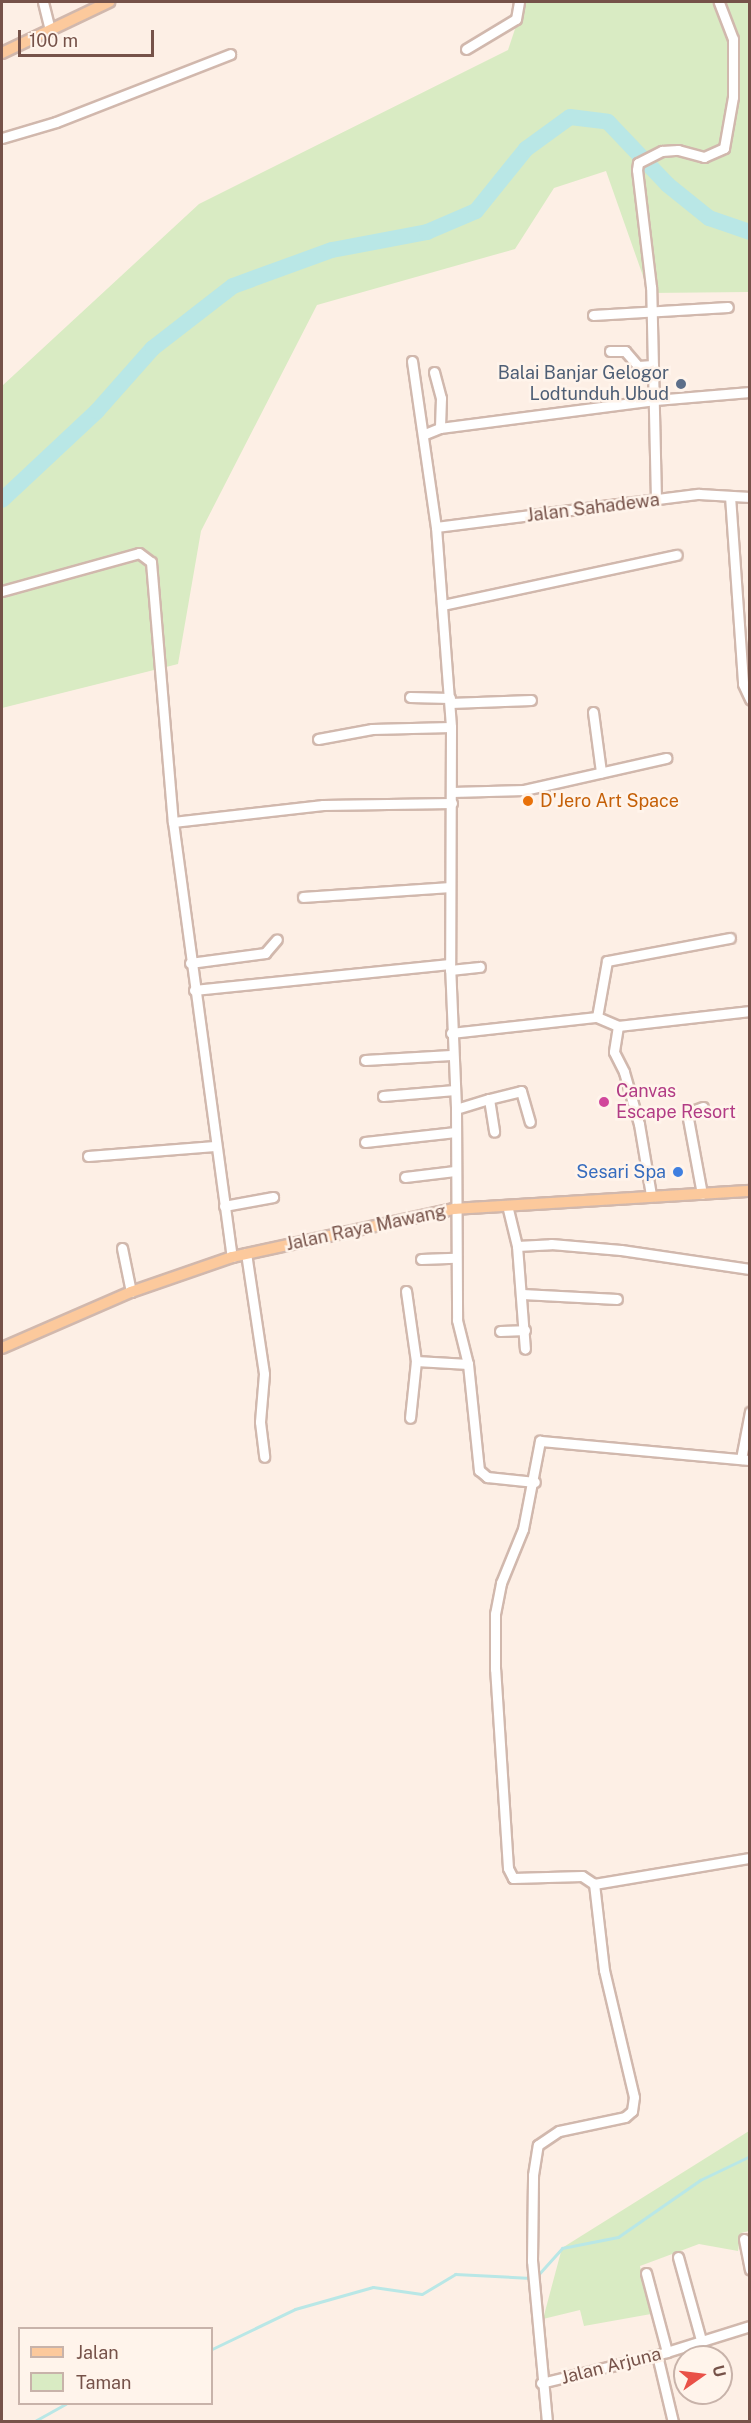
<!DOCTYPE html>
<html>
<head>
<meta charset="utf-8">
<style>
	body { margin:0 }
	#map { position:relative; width:751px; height:2423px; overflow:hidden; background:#fdefe5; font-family:"Public Sans",sans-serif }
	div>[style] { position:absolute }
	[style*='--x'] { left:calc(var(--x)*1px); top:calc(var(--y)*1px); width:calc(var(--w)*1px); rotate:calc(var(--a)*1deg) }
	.green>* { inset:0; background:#d9ebc3 }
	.stream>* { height:3px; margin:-1.5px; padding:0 1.5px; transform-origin:1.5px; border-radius:1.5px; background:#b9e7e6 }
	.river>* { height:16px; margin:-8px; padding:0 8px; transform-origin:8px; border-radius:8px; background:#b9e7e6 }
	.roads { filter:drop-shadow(2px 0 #d1b8ad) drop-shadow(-2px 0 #d1b8ad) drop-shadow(0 2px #d1b8ad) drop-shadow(0 -2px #d1b8ad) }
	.minor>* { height:9px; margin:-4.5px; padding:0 4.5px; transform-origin:4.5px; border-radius:4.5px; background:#fff }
	.major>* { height:10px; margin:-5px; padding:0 5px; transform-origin:5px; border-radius:5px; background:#fcc99c }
	.dots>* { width:16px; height:16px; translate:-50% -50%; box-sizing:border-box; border:3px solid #fff4eb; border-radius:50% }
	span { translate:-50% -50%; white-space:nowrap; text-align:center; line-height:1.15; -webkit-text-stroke:5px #fff4eb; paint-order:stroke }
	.service-label { font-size:18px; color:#4e5e75 }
	.right { translate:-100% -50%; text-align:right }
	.street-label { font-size:18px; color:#765249 }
	.food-label { font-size:18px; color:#c56008 }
	.left { translate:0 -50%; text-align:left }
	.hotel-label { font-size:18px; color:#b23c85 }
	.shop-label { font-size:18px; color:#366cbe }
	.frame { position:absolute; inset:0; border:3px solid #765249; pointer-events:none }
	.legend { position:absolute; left:18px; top:2327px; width:195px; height:78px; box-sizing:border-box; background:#fff4eb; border:2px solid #c8b3aa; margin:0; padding:8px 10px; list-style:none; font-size:18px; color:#765249 }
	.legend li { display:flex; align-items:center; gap:12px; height:30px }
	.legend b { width:30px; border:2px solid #c8b3aa }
	.north { position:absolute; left:673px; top:2345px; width:60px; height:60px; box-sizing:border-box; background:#fff4eb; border:2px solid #c8b3aa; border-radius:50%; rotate:76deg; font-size:16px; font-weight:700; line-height:24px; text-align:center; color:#765249 }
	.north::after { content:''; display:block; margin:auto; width:21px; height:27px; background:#e95148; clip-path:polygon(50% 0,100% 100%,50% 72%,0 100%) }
	.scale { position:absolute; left:18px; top:30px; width:136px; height:27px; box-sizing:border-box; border:3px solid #765249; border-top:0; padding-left:8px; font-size:18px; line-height:21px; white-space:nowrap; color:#765249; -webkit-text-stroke:4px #fff4eb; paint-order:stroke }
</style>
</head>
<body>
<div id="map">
	<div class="green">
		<div style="clip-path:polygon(524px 2px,749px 2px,749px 292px,649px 293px,606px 171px,554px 188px,515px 249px,317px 305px,201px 531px,178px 664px,2px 708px,2px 386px,199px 204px,508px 50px)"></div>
		<div style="clip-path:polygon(749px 2131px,749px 2231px,741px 2233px,738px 2251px,699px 2244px,640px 2266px,651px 2314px,584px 2326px,580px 2310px,543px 2319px,562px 2248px)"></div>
	</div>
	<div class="stream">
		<div style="--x:537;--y:2276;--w:38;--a:-48"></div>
		<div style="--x:562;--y:2248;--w:57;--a:-11.1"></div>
		<div style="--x:618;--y:2237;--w:100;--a:-34.8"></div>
		<div style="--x:700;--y:2180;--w:55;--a:-25.6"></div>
		<div style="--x:212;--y:2349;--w:92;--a:-25.7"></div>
		<div style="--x:295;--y:2309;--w:81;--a:-15.8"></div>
		<div style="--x:373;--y:2287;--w:49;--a:8.1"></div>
		<div style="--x:422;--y:2294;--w:39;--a:-31"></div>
		<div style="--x:455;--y:2274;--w:76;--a:3"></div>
		<div style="--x:33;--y:2422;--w:37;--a:-29"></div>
	</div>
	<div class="river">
		<div style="--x:2;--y:500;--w:130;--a:-43.1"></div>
		<div style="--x:97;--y:411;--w:84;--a:-48.4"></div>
		<div style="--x:153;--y:348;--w:101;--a:-37.8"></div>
		<div style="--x:233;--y:286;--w:105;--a:-20"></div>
		<div style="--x:332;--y:250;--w:97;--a:-10.7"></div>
		<div style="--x:427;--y:232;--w:53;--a:-23.2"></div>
		<div style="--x:476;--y:211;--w:80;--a:-51.1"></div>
		<div style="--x:526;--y:149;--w:54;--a:-36"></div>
		<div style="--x:570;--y:117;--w:38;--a:7"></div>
		<div style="--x:608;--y:122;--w:87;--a:46.4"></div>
		<div style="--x:668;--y:185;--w:53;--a:38.8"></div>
		<div style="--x:709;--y:218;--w:43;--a:18.9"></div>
	</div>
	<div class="roads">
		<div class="minor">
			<div style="--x:43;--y:2;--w:29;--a:76"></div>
			<div style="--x:466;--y:49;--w:58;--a:-31"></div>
			<div style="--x:516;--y:19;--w:17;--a:-80"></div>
			<div style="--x:2;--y:138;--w:56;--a:-16.5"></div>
			<div style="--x:56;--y:122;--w:187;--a:-21.3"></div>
			<div style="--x:593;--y:315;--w:135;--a:-3.4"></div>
			<div style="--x:610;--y:351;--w:15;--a:0"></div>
			<div style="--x:625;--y:351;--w:20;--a:49"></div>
			<div style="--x:638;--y:366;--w:15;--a:-4"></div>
			<div style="--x:412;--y:361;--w:168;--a:81.8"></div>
			<div style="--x:436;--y:527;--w:201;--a:85.7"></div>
			<div style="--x:451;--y:727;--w:237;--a:90.2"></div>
			<div style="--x:450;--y:964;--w:145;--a:87.6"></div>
			<div style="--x:456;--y:1109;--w:211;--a:89.7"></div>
			<div style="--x:457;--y:1320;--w:45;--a:76"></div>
			<div style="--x:468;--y:1364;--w:107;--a:84.1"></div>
			<div style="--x:479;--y:1470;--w:11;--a:41"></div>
			<div style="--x:487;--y:1477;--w:48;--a:5.9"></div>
			<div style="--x:434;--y:372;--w:27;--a:75"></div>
			<div style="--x:441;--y:398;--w:30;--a:92"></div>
			<div style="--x:425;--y:434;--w:16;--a:-22"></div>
			<div style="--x:440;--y:428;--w:217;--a:-7.4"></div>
			<div style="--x:655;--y:400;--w:95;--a:-4.8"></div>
			<div style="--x:730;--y:496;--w:188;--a:86"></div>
			<div style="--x:743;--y:684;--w:17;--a:65"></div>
			<div style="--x:656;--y:500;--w:213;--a:-91.3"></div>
			<div style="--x:651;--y:287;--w:118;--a:-96.8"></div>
			<div style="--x:637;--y:170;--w:7;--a:-82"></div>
			<div style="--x:638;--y:163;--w:27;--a:-27"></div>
			<div style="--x:662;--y:151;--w:16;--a:-4"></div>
			<div style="--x:678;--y:150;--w:27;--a:15"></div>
			<div style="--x:704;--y:157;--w:22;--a:-24"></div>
			<div style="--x:724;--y:148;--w:52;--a:-80"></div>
			<div style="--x:733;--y:97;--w:58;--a:-90"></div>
			<div style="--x:733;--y:39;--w:40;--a:-111"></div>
			<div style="--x:436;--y:527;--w:265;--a:-7.2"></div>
			<div style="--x:699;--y:494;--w:51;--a:3.4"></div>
			<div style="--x:2;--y:591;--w:142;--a:-15.5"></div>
			<div style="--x:139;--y:553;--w:15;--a:37"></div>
			<div style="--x:151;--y:562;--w:261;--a:85.2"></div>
			<div style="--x:173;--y:822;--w:439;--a:82.3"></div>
			<div style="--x:443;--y:605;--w:239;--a:-12.1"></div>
			<div style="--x:410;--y:697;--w:40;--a:1.4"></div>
			<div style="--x:450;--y:703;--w:81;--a:-2.1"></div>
			<div style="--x:593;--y:712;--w:61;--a:82.4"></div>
			<div style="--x:318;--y:739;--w:55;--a:-10.5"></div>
			<div style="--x:372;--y:729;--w:79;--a:-1.5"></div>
			<div style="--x:452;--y:792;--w:72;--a:-1.6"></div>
			<div style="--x:524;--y:790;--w:146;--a:-12.7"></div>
			<div style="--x:173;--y:822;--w:151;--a:-6.5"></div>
			<div style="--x:323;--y:805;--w:129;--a:-0.9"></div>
			<div style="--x:303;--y:897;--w:147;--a:-3.9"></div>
			<div style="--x:190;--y:963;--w:76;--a:-7.6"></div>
			<div style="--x:265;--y:953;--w:18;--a:-49"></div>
			<div style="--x:450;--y:970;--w:30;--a:-6"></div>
			<div style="--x:194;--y:990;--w:257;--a:-5.8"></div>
			<div style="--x:597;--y:1017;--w:57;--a:-79.9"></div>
			<div style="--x:607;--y:961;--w:125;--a:-10.6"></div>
			<div style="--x:618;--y:1026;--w:26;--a:99"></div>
			<div style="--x:614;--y:1052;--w:22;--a:63"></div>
			<div style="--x:624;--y:1072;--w:54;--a:73.9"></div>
			<div style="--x:639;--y:1124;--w:72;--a:80.4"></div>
			<div style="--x:451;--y:1033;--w:147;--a:-6.3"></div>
			<div style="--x:597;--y:1017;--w:23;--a:23"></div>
			<div style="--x:618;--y:1026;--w:133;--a:-6.5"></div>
			<div style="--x:365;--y:1060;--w:86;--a:-3.3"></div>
			<div style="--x:383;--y:1096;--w:72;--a:-4.8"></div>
			<div style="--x:489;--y:1099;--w:33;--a:-14"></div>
			<div style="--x:521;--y:1091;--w:32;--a:74"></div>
			<div style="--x:456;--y:1109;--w:34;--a:-17"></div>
			<div style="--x:489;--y:1099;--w:33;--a:81"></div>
			<div style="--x:365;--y:1142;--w:91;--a:-6.3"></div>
			<div style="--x:88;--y:1156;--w:127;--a:-4.5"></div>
			<div style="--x:405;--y:1177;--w:50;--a:-6.8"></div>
			<div style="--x:702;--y:1194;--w:82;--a:-100.5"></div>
			<div style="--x:687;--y:1113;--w:17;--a:-21"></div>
			<div style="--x:507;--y:1205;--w:42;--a:76.3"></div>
			<div style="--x:517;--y:1246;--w:103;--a:85.6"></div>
			<div style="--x:224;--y:1206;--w:50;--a:-10.4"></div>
			<div style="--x:517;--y:1246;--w:34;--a:-3"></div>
			<div style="--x:551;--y:1244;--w:70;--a:4.9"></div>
			<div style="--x:621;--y:1250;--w:130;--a:8.4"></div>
			<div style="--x:122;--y:1248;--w:45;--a:78.4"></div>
			<div style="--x:246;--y:1253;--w:122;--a:81.5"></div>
			<div style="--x:264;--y:1374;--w:48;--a:94.8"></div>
			<div style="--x:260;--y:1422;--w:35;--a:83"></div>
			<div style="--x:421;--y:1259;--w:34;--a:-2"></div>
			<div style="--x:406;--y:1291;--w:71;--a:81.9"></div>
			<div style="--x:416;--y:1361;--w:57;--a:96"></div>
			<div style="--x:522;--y:1294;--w:95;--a:3"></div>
			<div style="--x:500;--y:1331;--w:25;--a:-2"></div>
			<div style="--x:416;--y:1361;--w:52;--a:3.3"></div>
			<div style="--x:741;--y:1459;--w:48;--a:-79.2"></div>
			<div style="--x:594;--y:1884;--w:158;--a:-9.5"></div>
			<div style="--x:744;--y:2239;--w:31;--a:79"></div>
			<div style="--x:678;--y:2257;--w:86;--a:74.5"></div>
			<div style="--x:646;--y:2273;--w:82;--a:75.1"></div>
			<div style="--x:657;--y:2355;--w:69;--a:76.6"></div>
			<div style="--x:541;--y:2383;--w:119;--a:-13.6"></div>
			<div style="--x:657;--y:2355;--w:97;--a:-17.3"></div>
			<div style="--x:547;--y:2422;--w:162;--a:-95.3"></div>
			<div style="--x:532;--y:2261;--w:86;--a:-89.3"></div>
			<div style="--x:533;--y:2175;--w:30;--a:-81"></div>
			<div style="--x:538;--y:2145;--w:25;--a:-34"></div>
			<div style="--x:559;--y:2131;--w:67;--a:-12"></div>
			<div style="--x:625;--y:2117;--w:9;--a:-41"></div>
			<div style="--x:632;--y:2111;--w:14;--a:-82"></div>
			<div style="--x:634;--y:2097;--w:130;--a:-103.3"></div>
			<div style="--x:604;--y:1970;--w:87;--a:-96.6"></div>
			<div style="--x:594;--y:1884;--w:14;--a:-146"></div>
			<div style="--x:582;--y:1876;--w:69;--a:178.3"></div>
			<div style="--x:513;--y:1878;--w:11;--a:-117"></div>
			<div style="--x:508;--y:1868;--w:199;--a:-93.7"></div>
			<div style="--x:495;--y:1669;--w:55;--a:-90"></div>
			<div style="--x:495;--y:1614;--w:32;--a:-79"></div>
			<div style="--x:501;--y:1583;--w:58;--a:-67.8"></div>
			<div style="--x:523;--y:1529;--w:90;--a:-79.1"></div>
			<div style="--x:540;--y:1441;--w:211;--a:5.2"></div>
		</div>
		<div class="major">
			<div style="--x:2;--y:53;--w:119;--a:-25.5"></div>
			<div style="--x:2;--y:1348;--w:141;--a:-23.5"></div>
			<div style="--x:131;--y:1292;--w:107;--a:-19.1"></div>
			<div style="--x:232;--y:1257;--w:227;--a:-12.2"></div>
			<div style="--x:454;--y:1209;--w:297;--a:-3.5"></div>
		</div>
	</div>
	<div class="dots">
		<div style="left:681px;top:384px;background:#5c6f8a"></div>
		<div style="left:528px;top:801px;background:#e8710a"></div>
		<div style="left:604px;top:1102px;background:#d1479c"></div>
		<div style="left:678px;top:1172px;background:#3f7fe0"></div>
	</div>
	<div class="service-label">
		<span class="right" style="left:669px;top:384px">Balai Banjar Gelogor<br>Lodtunduh Ubud</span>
	</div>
	<div class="street-label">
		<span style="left:593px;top:508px;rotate:-7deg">Jalan Sahadewa</span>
		<span style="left:366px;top:1228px;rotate:-12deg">Jalan Raya Mawang</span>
		<span style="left:611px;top:2366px;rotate:-14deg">Jalan Arjuna</span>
	</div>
	<div class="food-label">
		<span class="left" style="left:540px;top:801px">D'Jero Art Space</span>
	</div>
	<div class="hotel-label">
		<span class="left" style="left:616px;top:1102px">Canvas<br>Escape Resort</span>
	</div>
	<div class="shop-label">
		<span class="right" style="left:666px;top:1172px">Sesari Spa</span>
	</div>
	<div class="frame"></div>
	<ul class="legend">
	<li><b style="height:8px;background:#fcc99c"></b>Jalan</li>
	<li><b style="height:16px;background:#d9ebc3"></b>Taman</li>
	</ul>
	<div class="north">U</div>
	<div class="scale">100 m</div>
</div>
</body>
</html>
